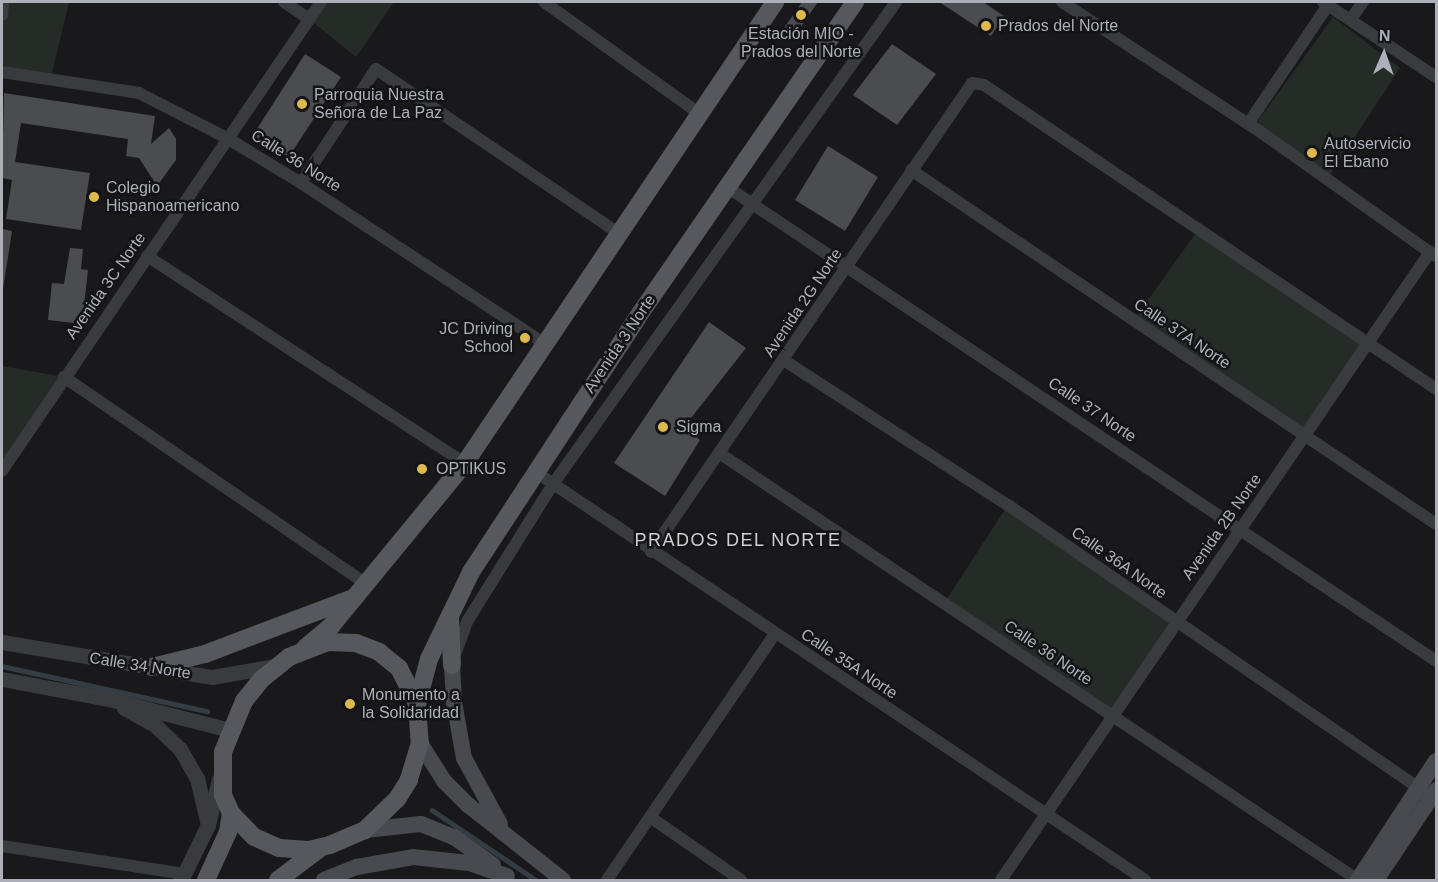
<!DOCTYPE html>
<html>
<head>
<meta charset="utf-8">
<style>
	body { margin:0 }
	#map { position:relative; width:1438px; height:882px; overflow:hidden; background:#19191b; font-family:Helvetica,sans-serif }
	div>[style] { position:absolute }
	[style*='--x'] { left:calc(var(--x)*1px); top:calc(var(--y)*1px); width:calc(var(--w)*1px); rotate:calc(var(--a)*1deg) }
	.green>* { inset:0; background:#252c27 }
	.stream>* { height:4.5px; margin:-2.25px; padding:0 2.25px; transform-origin:2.25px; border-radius:2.25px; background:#353d44 }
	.building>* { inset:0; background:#4b4c50 }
	.minor>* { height:12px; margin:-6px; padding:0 6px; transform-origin:6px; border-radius:6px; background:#3a3b3f }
	.tertiary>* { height:15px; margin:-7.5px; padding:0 7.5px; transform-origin:7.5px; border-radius:7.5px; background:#3a3b3f }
	.secondary>* { height:16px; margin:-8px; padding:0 8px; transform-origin:8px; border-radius:8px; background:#494a4f }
	.primary>* { height:18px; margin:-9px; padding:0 9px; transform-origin:9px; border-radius:9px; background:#57585e }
	.dots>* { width:16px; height:16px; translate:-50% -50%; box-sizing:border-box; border:3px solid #141416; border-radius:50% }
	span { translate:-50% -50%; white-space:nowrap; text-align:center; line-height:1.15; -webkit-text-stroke:5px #141416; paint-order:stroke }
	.poi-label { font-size:16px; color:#adb0b9 }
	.left { translate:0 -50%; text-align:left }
	.right { translate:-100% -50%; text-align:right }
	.street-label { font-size:16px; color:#adb0b9 }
	.neighbourhood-label { font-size:18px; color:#cdcfd5; letter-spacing:1.5px }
	.frame { position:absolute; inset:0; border:3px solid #adb0b9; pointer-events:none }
	.north { position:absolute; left:1354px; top:24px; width:60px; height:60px; -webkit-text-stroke:4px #141416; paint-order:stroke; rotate:2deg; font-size:16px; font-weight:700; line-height:24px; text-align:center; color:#adb0b9 }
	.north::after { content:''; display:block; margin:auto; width:21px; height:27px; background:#adb0b9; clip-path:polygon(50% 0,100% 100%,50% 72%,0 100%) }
</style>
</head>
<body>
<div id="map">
	<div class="green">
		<div style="clip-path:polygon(3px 2px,69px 2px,51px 77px,2px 72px)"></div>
		<div style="clip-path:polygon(321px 2px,394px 2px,356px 57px,309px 19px)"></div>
		<div style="clip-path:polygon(1333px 17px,1400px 68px,1330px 175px,1256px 124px)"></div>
		<div style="clip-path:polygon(1198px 230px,1368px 343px,1306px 435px,1133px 321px)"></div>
		<div style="clip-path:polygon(2px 366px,64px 377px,2px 471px)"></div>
		<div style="clip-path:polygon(1008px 505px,1176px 624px,1111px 715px,944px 603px)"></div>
	</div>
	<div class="stream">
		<div style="--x:2;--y:666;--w:210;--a:12.4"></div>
		<div style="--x:432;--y:810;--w:125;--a:33.9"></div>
	</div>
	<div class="building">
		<div style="clip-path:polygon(802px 2px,818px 2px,795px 35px,784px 28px)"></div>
		<div style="clip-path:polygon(939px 2px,983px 2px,1004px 16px,991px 36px)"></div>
		<div style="clip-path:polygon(892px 44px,936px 74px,897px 125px,853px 95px)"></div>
		<div style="clip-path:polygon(305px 54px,341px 77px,288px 158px,253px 135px)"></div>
		<div style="clip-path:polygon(4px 93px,155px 116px,151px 144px,169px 128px,176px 139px,176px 160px,157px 186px,139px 158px,126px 156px,128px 139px,21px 123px,15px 162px,90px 173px,81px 230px,6px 219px,12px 180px,2px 178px)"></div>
		<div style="clip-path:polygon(828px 146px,878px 177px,845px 231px,795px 200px)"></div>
		<div style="clip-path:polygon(2px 229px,12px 231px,3px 289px,2px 289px)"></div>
		<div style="clip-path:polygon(70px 248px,83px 249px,81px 269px,88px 270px,82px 324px,48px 320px,52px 283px,64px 284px)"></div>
		<div style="clip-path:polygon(709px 322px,746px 348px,684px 427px,700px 440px,665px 496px,614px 463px)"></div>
	</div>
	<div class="minor">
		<div style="--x:284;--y:2;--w:30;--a:34"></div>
		<div style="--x:544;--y:2;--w:193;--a:35.7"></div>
		<div style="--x:1062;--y:2;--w:239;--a:33.2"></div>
		<div style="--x:1262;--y:133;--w:212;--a:35.4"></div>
		<div style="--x:1323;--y:2;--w:136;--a:33.6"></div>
		<div style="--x:2;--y:15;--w:13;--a:-86"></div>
		<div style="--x:1351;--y:19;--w:21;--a:-55"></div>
		<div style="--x:2;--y:72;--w:139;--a:8.7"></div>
		<div style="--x:139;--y:93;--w:99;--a:27.1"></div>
		<div style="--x:227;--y:138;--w:87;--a:31.3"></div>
		<div style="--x:301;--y:183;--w:292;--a:33.4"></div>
		<div style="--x:1248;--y:124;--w:143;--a:-56.1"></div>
		<div style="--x:911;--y:170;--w:633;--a:33.99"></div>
		<div style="--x:301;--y:183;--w:136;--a:-56.7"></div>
		<div style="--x:376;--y:69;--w:295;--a:34.1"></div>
		<div style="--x:727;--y:187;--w:853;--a:33.76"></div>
		<div style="--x:147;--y:256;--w:379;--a:33.1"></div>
		<div style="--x:785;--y:361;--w:265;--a:32.9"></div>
		<div style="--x:1008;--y:505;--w:504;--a:34.57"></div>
		<div style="--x:64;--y:377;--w:366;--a:34.4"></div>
		<div style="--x:719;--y:453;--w:769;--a:33.75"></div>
		<div style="--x:2;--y:471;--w:567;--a:-55.78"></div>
		<div style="--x:537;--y:473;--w:732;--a:33.8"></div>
		<div style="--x:651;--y:552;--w:568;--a:-55.61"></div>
		<div style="--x:972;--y:83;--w:12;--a:9"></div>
		<div style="--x:984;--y:85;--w:545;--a:33.92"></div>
		<div style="--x:455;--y:655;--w:37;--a:-70"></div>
		<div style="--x:468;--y:620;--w:160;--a:-58"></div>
		<div style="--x:553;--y:484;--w:592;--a:-54.56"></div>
		<div style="--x:650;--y:817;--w:111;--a:34.7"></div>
		<div style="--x:2;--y:846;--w:185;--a:8.7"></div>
		<div style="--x:607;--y:880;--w:298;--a:-55.7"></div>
		<div style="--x:1001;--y:880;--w:761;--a:-55.66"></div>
	</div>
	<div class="tertiary">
		<div style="--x:2;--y:642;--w:213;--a:9.5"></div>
		<div style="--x:212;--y:677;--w:64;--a:-9.9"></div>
		<div style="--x:2;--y:679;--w:109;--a:10.6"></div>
		<div style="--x:109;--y:699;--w:125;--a:14.4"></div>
		<div style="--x:124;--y:708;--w:37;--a:29"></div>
		<div style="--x:156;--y:726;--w:33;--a:44"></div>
		<div style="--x:180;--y:749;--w:34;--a:60"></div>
		<div style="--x:197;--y:778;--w:48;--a:76.8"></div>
		<div style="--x:181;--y:880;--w:61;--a:-63.9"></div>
		<div style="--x:208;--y:825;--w:47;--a:-76.6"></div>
	</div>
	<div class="secondary">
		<div style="--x:452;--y:665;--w:37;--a:87"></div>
		<div style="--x:454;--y:702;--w:57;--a:79.9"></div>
		<div style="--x:464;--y:758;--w:75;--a:61.4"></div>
		<div style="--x:420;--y:743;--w:45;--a:57.7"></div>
		<div style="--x:444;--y:781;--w:34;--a:45"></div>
		<div style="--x:468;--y:805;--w:121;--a:38.3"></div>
		<div style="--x:365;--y:830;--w:56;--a:-6.1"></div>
		<div style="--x:421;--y:824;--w:35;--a:22"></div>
		<div style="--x:454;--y:837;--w:48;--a:35.7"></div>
		<div style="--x:324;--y:880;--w:35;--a:-22"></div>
		<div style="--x:357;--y:867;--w:57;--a:-10.1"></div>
		<div style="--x:413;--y:857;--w:56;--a:6.1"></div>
		<div style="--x:469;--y:863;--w:40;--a:18.9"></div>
		<div style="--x:1358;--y:880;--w:142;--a:-56.8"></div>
		<div style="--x:1376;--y:880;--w:108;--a:-56.3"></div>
	</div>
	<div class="primary">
		<div style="--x:450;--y:616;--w:49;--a:87.7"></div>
		<div style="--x:328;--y:642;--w:28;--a:2"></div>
		<div style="--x:356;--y:643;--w:25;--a:21"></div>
		<div style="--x:379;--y:652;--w:26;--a:39"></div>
		<div style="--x:399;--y:668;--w:40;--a:63.4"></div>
		<div style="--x:417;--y:704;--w:39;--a:86"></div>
		<div style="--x:420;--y:743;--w:39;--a:107"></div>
		<div style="--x:409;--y:780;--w:22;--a:122"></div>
		<div style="--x:397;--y:799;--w:45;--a:135.9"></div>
		<div style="--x:365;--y:830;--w:38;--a:157"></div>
		<div style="--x:330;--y:845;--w:23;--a:167"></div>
		<div style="--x:308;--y:850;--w:29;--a:-176"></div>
		<div style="--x:279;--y:848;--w:27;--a:-156"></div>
		<div style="--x:254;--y:837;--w:33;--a:-134"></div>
		<div style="--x:231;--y:813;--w:20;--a:-114"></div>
		<div style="--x:223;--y:795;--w:43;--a:-90"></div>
		<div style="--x:223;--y:752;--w:55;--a:-67.6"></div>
		<div style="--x:244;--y:701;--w:28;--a:-51"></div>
		<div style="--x:262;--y:679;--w:35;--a:-39"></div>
		<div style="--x:289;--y:657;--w:42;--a:-21"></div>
		<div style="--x:305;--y:648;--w:35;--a:-40"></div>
		<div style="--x:332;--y:625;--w:210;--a:-50.6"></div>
		<div style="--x:465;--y:463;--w:556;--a:-56.08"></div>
		<div style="--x:152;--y:667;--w:55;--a:-13.8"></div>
		<div style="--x:205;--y:654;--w:158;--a:-20.7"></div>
		<div style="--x:417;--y:704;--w:47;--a:-75.1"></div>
		<div style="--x:429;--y:659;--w:97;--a:-64.2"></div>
		<div style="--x:471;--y:572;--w:303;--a:-56.8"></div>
		<div style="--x:637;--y:318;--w:384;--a:-55.4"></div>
		<div style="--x:206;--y:880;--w:53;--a:-65.4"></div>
		<div style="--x:228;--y:832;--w:19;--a:-81"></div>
		<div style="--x:278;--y:880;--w:51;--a:-37.1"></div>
	</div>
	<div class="dots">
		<div style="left:801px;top:15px;background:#deb94d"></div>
		<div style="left:986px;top:26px;background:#deb94d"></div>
		<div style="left:302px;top:104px;background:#deb94d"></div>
		<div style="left:1312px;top:153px;background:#deb94d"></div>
		<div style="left:94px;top:197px;background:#deb94d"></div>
		<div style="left:525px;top:338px;background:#deb94d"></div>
		<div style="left:663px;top:427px;background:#deb94d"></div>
		<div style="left:422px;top:469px;background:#deb94d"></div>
		<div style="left:350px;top:704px;background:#deb94d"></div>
	</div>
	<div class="poi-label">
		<span class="left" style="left:998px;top:26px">Prados del Norte</span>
		<span style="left:801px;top:43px">Estación MIO -<br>Prados del Norte</span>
		<span class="left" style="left:314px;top:104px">Parroquia Nuestra<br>Señora de La Paz</span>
		<span class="left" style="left:1324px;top:153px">Autoservicio<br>El Ebano</span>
		<span class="left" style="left:106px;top:197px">Colegio<br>Hispanoamericano</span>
		<span class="right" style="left:513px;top:338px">JC Driving<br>School</span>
		<span class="left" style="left:676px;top:427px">Sigma</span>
		<span class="left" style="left:436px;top:469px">OPTIKUS</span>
		<span class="left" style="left:362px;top:704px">Monumento a<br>la Solidaridad</span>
	</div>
	<div class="street-label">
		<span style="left:296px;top:161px;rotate:32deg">Calle 36 Norte</span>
		<span style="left:106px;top:286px;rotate:-55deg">Avenida 3C Norte</span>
		<span style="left:803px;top:303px;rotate:-56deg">Avenida 2G Norte</span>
		<span style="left:1182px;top:334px;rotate:34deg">Calle 37A Norte</span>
		<span style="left:620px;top:344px;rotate:-56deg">Avenida 3 Norte</span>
		<span style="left:1092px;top:410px;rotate:34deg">Calle 37 Norte</span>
		<span style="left:1222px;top:527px;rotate:-55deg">Avenida 2B Norte</span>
		<span style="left:1119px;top:563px;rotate:35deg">Calle 36A Norte</span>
		<span style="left:1048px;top:653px;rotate:34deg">Calle 36 Norte</span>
		<span style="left:849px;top:664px;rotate:34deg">Calle 35A Norte</span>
		<span style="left:140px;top:666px;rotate:9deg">Calle 34 Norte</span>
	</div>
	<div class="neighbourhood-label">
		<span style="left:738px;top:540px">PRADOS DEL NORTE</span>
	</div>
	<div class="frame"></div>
	<div class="north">N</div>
</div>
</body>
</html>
